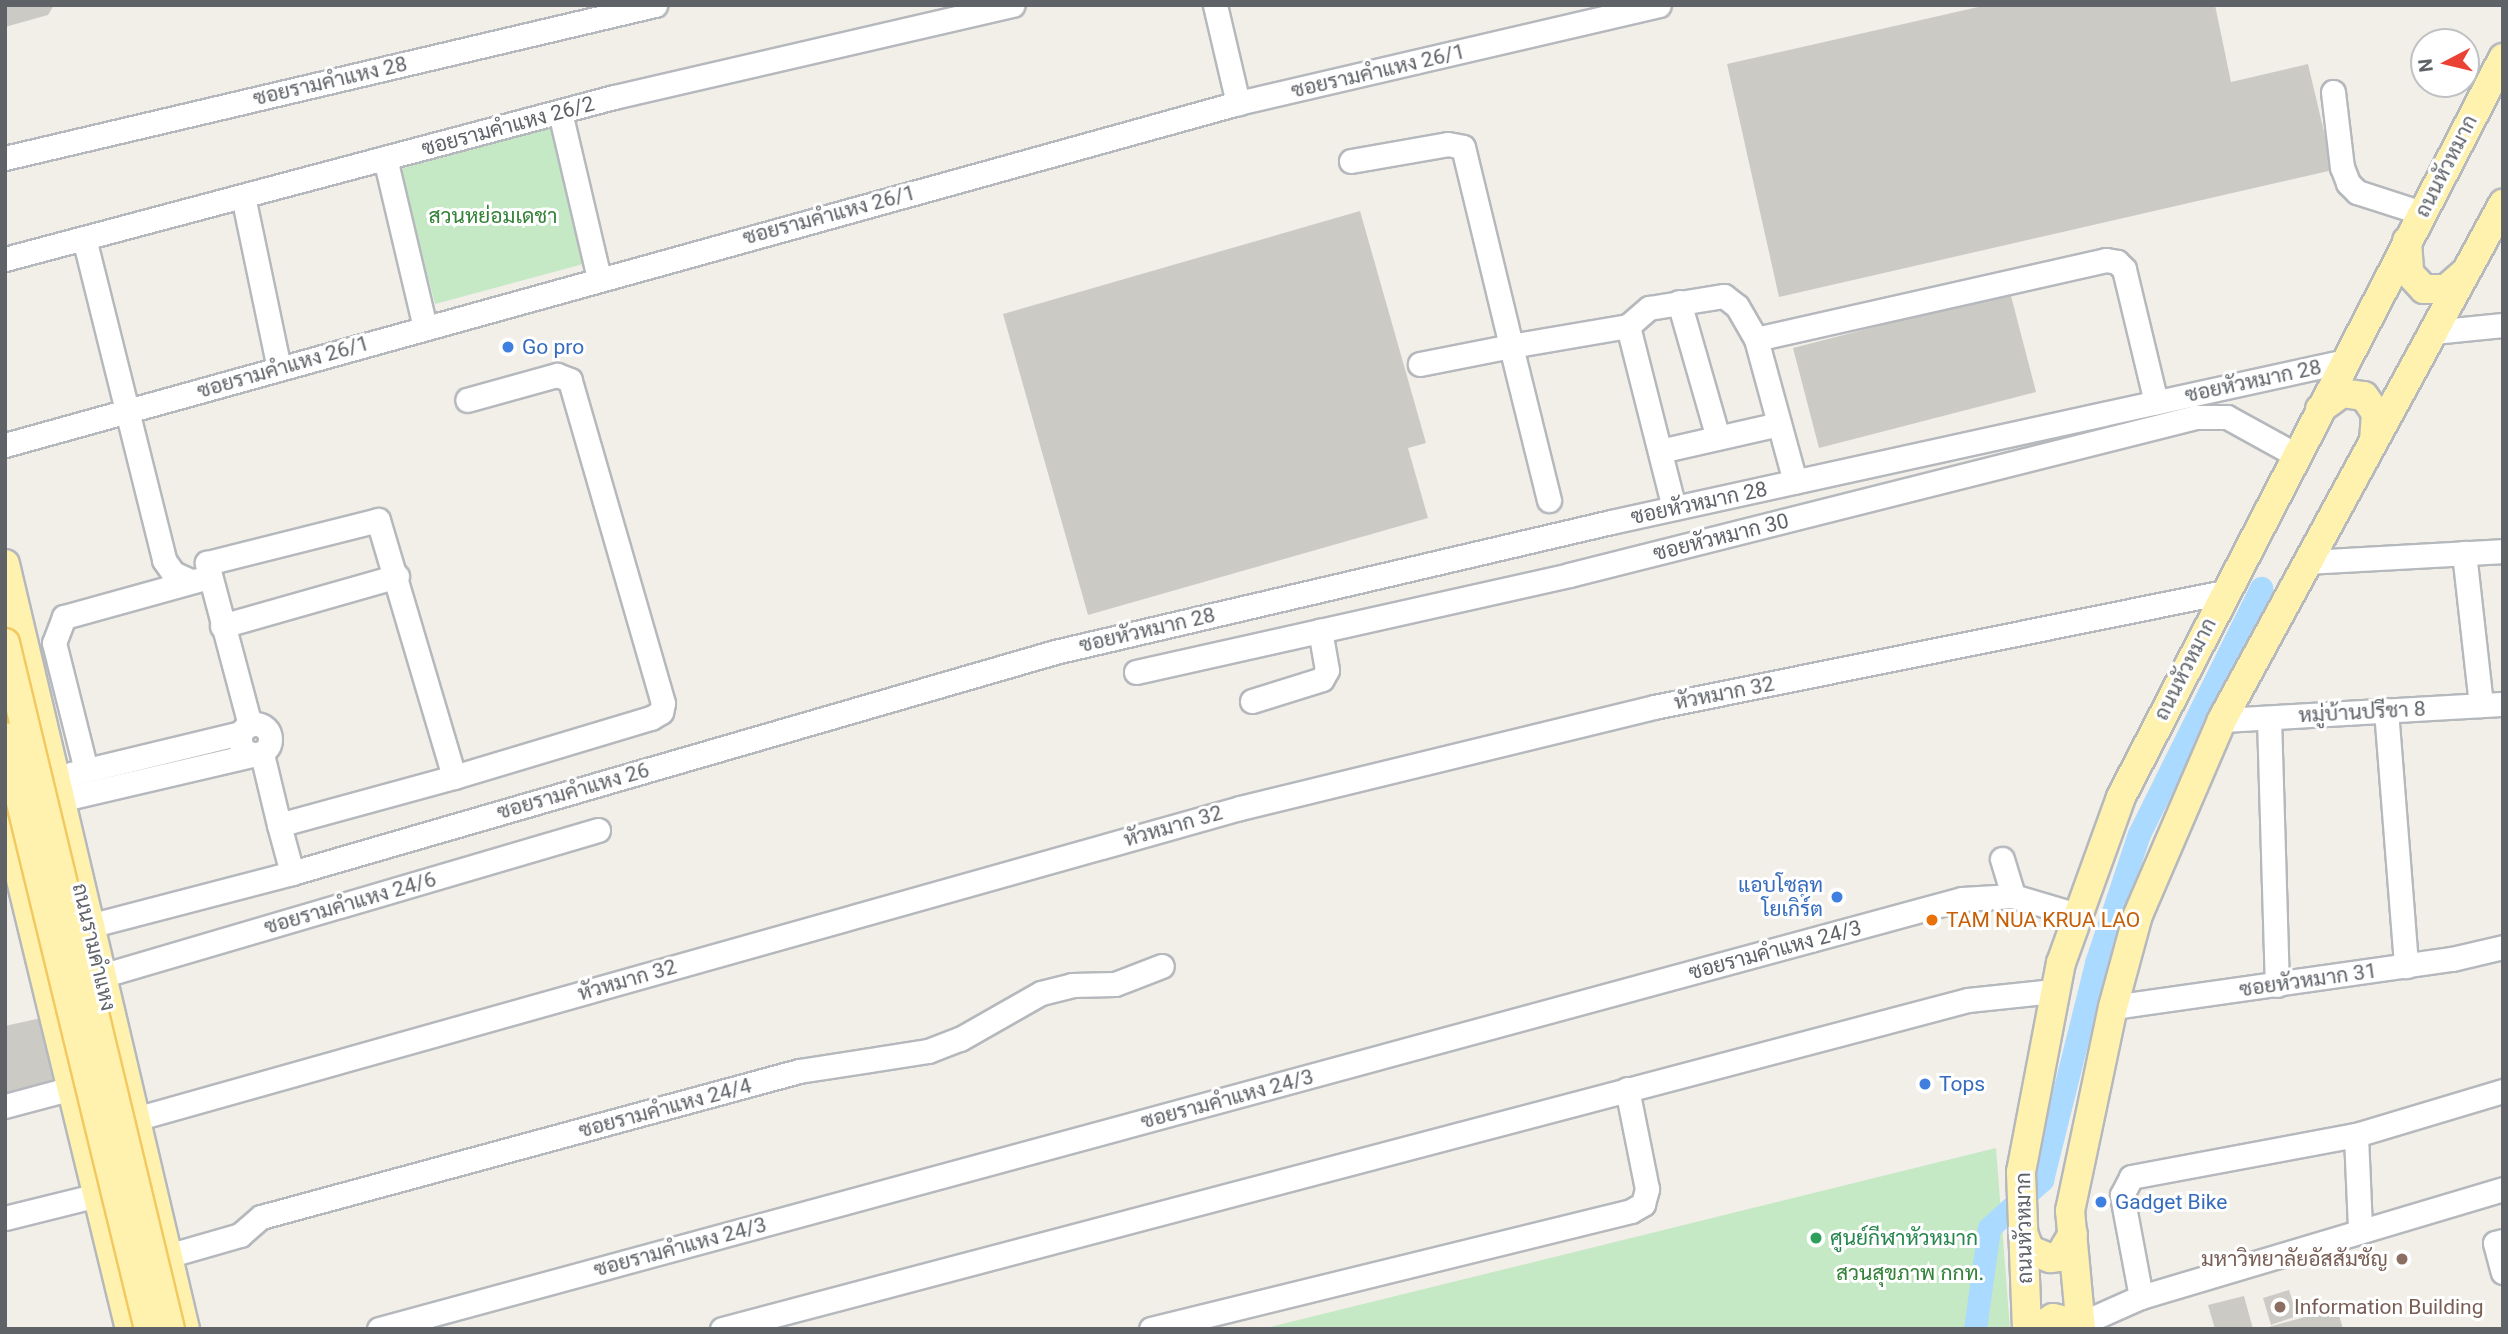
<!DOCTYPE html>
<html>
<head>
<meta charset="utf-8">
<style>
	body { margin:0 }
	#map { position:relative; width:2508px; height:1334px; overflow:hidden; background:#f1efe8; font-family:Roboto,Sarabun,sans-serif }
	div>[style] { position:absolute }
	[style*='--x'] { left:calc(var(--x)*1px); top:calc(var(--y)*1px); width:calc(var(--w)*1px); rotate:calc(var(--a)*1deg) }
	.green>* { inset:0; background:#c5e8c5 }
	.canal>* { height:23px; margin:-11.5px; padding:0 11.5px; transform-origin:11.5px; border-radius:11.5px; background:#aadaff }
	.building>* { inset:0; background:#cccac5 }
	.roads { filter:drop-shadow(2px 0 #b5b8bc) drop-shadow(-2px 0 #b5b8bc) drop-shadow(0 2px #b5b8bc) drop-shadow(0 -2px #b5b8bc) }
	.minor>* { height:23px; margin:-11.5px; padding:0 11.5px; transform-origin:11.5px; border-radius:11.5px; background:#fff }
	.minor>.ring { margin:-11.5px; padding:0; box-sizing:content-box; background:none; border:23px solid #fff; border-radius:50% }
	.major>* { height:28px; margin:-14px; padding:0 14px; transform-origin:14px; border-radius:14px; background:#fff2af }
	.bridges { filter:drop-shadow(2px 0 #f2c960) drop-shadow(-2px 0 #f2c960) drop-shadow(0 2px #f2c960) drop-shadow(0 -2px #f2c960) }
	.major-bridge>* { height:28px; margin:-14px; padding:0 14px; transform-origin:14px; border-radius:14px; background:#fff2af }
	.dots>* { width:19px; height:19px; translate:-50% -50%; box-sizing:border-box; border:4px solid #fff; border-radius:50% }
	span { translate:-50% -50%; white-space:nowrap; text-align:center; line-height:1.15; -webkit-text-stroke:6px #fff; paint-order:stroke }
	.street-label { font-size:21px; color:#5f6368 }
	.park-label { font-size:21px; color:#348238 }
	.shop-label { font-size:21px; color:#366cbe }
	.left { translate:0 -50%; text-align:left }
	.right { translate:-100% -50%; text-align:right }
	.food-label { font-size:21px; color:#c56008 }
	.leisure-label { font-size:21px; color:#27864d }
	.education-label { font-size:21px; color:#785e54 }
	.frame { position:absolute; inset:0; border:7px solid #5f6368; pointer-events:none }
	.north { position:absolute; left:2410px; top:28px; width:70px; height:70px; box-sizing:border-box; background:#fff; border:2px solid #bfc1c3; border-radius:50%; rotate:263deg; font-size:19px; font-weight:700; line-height:28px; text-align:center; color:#5f6368 }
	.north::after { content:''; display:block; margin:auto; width:24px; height:32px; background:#ea4335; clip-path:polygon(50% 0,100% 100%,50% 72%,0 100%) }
</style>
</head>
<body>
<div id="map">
	<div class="green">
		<div style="clip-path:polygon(551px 128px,587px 263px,435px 304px,400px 169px)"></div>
		<div style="clip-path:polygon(1996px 1148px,2010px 1329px,1262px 1329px)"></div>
	</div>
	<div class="canal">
		<div style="--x:1975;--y:1329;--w:102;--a:-82.1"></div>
		<div style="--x:1989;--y:1228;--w:72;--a:-42.2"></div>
		<div style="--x:2042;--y:1180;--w:224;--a:-76"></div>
		<div style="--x:2096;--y:963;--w:136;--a:-71.6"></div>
		<div style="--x:2139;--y:834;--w:275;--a:-63.6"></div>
	</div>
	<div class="building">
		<div style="clip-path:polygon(5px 5px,54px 5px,48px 15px,5px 27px)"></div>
		<div style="clip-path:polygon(1987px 5px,2215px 5px,2231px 82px,2308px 64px,2333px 170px,1779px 297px,1727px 64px)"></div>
		<div style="clip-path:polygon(1360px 211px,1426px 443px,1408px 448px,1428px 518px,1088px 615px,1003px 314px)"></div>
		<div style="clip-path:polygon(2010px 292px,2036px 392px,1819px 448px,1793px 348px)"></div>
		<div style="clip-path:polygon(41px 1018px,57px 1087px,5px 1100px,5px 1026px)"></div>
		<div style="clip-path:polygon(2289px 1290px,2297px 1316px,2271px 1325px,2263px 1298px)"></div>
		<div style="clip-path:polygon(2244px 1296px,2253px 1329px,2215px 1329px,2208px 1305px)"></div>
		<div style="clip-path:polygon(2337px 1308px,2343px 1329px,2265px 1329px,2265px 1328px)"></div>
	</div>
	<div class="roads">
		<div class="minor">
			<div style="--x:1215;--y:5;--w:101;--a:76.8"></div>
			<div style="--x:2333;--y:92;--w:76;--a:83.2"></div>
			<div style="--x:2342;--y:167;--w:17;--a:69"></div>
			<div style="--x:2348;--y:183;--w:13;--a:45"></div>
			<div style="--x:2357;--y:192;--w:68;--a:17.9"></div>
			<div style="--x:560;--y:112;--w:171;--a:76.8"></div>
			<div style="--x:5;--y:158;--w:668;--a:-13.25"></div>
			<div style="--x:385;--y:158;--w:174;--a:76.7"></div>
			<div style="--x:1351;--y:161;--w:98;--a:-9.9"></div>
			<div style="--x:1448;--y:144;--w:15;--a:11"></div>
			<div style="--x:1463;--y:147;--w:205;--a:76.4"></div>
			<div style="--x:1511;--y:346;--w:93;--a:168.8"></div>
			<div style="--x:243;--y:196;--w:176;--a:78.2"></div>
			<div style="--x:84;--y:238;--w:332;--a:76"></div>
			<div style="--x:164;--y:560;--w:16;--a:55"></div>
			<div style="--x:173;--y:573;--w:20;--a:24"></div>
			<div style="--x:5;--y:259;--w:630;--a:-14.9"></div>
			<div style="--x:614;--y:97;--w:409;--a:-13"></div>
			<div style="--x:1679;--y:302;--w:141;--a:74"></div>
			<div style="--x:2433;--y:332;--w:70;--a:-5.7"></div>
			<div style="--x:1756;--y:339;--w:359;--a:-12.7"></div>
			<div style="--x:2106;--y:260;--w:11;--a:10"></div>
			<div style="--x:2117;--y:262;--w:10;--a:45"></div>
			<div style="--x:2124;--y:269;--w:137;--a:76.5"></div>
			<div style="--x:5;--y:445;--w:1280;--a:-15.5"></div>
			<div style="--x:1238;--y:103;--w:432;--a:-13.1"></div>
			<div style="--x:1660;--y:451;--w:122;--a:-12.8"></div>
			<div style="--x:1549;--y:500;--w:159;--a:-103.9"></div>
			<div style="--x:1511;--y:346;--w:119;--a:-9.7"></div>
			<div style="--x:1674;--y:508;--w:188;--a:-104.2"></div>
			<div style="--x:1628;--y:326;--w:28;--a:-41"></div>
			<div style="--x:1649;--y:308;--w:76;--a:-9.1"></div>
			<div style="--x:1724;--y:296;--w:16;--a:38"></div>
			<div style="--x:1737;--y:306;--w:38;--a:60"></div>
			<div style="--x:1756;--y:339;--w:148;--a:74.7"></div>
			<div style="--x:2464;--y:553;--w:153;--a:83.6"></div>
			<div style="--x:2308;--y:562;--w:195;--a:-3.2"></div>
			<div style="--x:222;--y:626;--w:182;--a:-15.9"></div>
			<div style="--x:1136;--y:672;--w:444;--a:-12.6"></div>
			<div style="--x:1569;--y:575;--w:647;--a:-14.14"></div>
			<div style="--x:2196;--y:417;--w:31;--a:0"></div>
			<div style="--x:2227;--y:417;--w:79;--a:28.8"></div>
			<div style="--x:1252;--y:701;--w:73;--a:-17.4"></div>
			<div style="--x:1322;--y:679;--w:10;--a:-61"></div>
			<div style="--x:1327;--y:670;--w:40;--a:-100"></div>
			<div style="--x:2386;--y:710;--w:257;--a:85.5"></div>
			<div style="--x:2269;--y:718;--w:267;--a:88.3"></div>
			<div style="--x:2222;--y:720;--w:281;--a:-3.3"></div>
			<div class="ring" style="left:240px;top:724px;width:7px;height:7px"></div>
			<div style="--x:250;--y:725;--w:168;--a:-104.9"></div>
			<div style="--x:207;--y:563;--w:176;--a:-14.1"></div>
			<div style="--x:378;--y:520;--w:268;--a:73.5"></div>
			<div style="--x:454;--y:777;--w:181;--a:164.7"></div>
			<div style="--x:279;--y:825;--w:50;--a:74.8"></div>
			<div style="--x:262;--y:754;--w:73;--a:76.5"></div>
			<div style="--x:86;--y:770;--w:131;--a:-104.1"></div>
			<div style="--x:54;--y:643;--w:28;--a:-69"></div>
			<div style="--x:64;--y:617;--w:138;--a:-15.5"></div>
			<div style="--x:71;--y:774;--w:175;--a:-13.6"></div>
			<div style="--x:454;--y:777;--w:206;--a:-16.7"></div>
			<div style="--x:651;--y:718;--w:12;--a:-31"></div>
			<div style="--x:661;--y:712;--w:9;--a:-77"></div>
			<div style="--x:663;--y:703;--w:336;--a:-106.1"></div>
			<div style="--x:570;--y:380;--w:14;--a:-159"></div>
			<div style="--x:557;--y:375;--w:93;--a:164.5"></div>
			<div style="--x:59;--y:800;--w:198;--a:-13.1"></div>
			<div style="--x:2002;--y:859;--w:39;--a:73"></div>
			<div style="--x:89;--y:926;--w:210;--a:-14.6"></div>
			<div style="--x:292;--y:873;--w:794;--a:-16.15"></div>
			<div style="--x:1055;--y:652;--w:571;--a:-13.16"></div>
			<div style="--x:1611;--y:522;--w:751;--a:-12.37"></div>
			<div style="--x:101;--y:976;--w:518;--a:-16.37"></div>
			<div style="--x:2113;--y:1007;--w:342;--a:-8.1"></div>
			<div style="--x:2452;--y:959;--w:52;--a:-13.2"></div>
			<div style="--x:5;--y:1106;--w:69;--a:-15"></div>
			<div style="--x:135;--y:1119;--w:1148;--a:-15.72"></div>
			<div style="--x:1240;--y:808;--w:426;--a:-13.7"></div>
			<div style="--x:1654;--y:707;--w:581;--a:-11.41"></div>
			<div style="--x:5;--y:1218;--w:96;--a:-13.9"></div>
			<div style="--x:2360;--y:1228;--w:93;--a:-92.5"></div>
			<div style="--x:2356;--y:1135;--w:153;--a:-16.7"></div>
			<div style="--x:2503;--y:1241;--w:8;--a:166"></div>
			<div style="--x:2495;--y:1243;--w:30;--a:75"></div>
			<div style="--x:167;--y:1256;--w:76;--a:-16"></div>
			<div style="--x:240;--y:1235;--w:28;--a:-41"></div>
			<div style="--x:261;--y:1217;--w:557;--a:-15.18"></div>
			<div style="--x:799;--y:1071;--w:131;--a:-8.8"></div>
			<div style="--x:928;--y:1051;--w:34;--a:-21"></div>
			<div style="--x:960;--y:1039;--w:93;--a:-29.6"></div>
			<div style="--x:1041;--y:993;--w:32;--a:-14"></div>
			<div style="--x:1072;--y:985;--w:43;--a:-1.3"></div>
			<div style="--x:1115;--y:984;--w:50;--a:-21"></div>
			<div style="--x:2141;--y:1297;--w:104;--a:-100.6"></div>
			<div style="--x:2122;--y:1195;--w:20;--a:-63"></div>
			<div style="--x:2131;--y:1177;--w:229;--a:-10.6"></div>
			<div style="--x:2080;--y:1324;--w:67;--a:-23.9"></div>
			<div style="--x:2141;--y:1297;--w:378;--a:-16.6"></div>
			<div style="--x:379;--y:1329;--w:1640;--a:-15.2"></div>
			<div style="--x:1962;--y:899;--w:51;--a:-3.4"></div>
			<div style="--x:2013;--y:896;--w:67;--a:16.5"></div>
			<div style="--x:722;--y:1329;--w:1289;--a:-14.79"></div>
			<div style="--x:1968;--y:1000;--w:86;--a:-6"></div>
			<div style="--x:1151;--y:1329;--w:494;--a:-13.8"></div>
			<div style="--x:1631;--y:1211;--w:14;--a:-30"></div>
			<div style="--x:1643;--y:1204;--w:16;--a:-75"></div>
			<div style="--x:1647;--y:1189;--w:102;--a:-101.3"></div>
		</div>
		<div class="major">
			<div style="--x:2407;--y:241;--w:32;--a:86"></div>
			<div style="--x:2409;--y:273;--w:22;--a:47"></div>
			<div style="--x:2424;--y:289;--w:22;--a:0"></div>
			<div style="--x:2446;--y:289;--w:23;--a:-41"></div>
			<div style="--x:2320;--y:409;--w:27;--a:-36"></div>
			<div style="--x:2342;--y:393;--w:22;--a:8"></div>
			<div style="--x:2364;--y:396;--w:21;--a:55"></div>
			<div style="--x:2376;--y:413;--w:27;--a:94"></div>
			<div style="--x:5;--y:564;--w:786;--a:76.76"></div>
			<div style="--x:5;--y:814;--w:530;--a:76.36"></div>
			<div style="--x:2023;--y:1233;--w:18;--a:68"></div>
			<div style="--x:2030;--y:1250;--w:22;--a:22"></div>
			<div style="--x:2050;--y:1258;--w:9;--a:-6"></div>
			<div style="--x:2059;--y:1257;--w:27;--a:-59"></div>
			<div style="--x:2027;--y:1329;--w:157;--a:-92.2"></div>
			<div style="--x:2021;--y:1172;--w:213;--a:-79.2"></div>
			<div style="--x:2061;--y:963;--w:177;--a:-70.1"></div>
			<div style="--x:2121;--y:797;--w:832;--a:-62.66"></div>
			<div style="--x:2037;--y:1329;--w:19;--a:-35"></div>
			<div style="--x:2053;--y:1318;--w:28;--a:13"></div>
			<div style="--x:2081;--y:1329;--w:119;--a:-95.3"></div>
			<div style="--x:2070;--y:1211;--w:208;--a:-78.1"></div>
			<div style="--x:2113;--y:1007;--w:95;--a:-74.8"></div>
			<div style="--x:2138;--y:915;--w:212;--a:-66.7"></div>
			<div style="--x:2222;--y:720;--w:588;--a:-61.43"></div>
		</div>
	</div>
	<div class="bridges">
		<div class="major-bridge">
			<div style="--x:5;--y:643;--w:706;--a:76.48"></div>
			<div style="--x:5;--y:737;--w:609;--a:76.33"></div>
		</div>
	</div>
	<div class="dots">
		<div style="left:508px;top:347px;background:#3f7fe0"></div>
		<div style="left:1837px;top:897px;background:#3f7fe0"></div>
		<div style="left:1932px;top:920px;background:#e8710a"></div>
		<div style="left:1925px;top:1084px;background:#3f7fe0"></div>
		<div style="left:2101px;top:1202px;background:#3f7fe0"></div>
		<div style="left:1816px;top:1238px;background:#2e9e5b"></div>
		<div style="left:2402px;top:1259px;background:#8d6e63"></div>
		<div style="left:2280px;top:1307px;background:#8d6e63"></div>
	</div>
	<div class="street-label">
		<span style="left:1378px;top:71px;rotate:-13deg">ซอยรามคำแหง 26/1</span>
		<span style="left:330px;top:81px;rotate:-13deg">ซอยรามคำแหง 28</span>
		<span style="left:508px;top:126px;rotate:-15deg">ซอยรามคำแหง 26/2</span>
		<span style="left:2446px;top:166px;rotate:-63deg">ถนนหัวหมาก</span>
		<span style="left:829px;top:215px;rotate:-15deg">ซอยรามคำแหง 26/1</span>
		<span style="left:283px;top:367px;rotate:-16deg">ซอยรามคำแหง 26/1</span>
		<span style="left:2253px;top:381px;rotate:-12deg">ซอยหัวหมาก 28</span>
		<span style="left:1699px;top:503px;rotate:-12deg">ซอยหัวหมาก 28</span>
		<span style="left:1721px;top:537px;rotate:-14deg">ซอยหัวหมาก 30</span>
		<span style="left:1147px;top:630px;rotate:-13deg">ซอยหัวหมาก 28</span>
		<span style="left:2185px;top:669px;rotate:-63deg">ถนนหัวหมาก</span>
		<span style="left:1724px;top:693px;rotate:-11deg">หัวหมาก 32</span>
		<span style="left:2362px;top:712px;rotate:-3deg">หมู่บ้านปรีชา 8</span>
		<span style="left:573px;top:791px;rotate:-16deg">ซอยรามคำแหง 26</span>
		<span style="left:1173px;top:826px;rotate:-16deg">หัวหมาก 32</span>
		<span style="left:350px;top:903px;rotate:-16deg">ซอยรามคำแหง 24/6</span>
		<span style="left:94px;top:947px;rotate:77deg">ถนนรามคำแหง</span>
		<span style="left:1775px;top:950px;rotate:-15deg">ซอยรามคำแหง 24/3</span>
		<span style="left:627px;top:980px;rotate:-16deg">หัวหมาก 32</span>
		<span style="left:2308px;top:980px;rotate:-8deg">ซอยหัวหมาก 31</span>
		<span style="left:1227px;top:1099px;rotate:-15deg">ซอยรามคำแหง 24/3</span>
		<span style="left:665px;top:1108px;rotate:-15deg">ซอยรามคำแหง 24/4</span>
		<span style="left:2024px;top:1228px;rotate:-91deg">ถนนหัวหมาก</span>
		<span style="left:680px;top:1247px;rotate:-15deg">ซอยรามคำแหง 24/3</span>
	</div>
	<div class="park-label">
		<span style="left:493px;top:216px">สวนหย่อมเดชา</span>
		<span style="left:1910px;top:1273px">สวนสุขภาพ กกท.</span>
	</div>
	<div class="shop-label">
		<span class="left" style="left:522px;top:347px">Go pro</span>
		<span class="right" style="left:1823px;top:897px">แอบโซลูท<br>โยเกิร์ต</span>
		<span class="left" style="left:1939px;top:1084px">Tops</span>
		<span class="left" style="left:2115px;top:1202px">Gadget Bike</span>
	</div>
	<div class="food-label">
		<span class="left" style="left:1946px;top:920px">TAM NUA KRUA LAO</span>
	</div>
	<div class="leisure-label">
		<span class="left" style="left:1830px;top:1238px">ศูนย์กีฬาหัวหมาก</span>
	</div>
	<div class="education-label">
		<span class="right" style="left:2388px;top:1259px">มหาวิทยาลัยอัสสัมชัญ</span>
		<span class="left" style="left:2294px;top:1307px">Information Building</span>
	</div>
	<div class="frame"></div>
	<div class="north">N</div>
</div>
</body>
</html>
